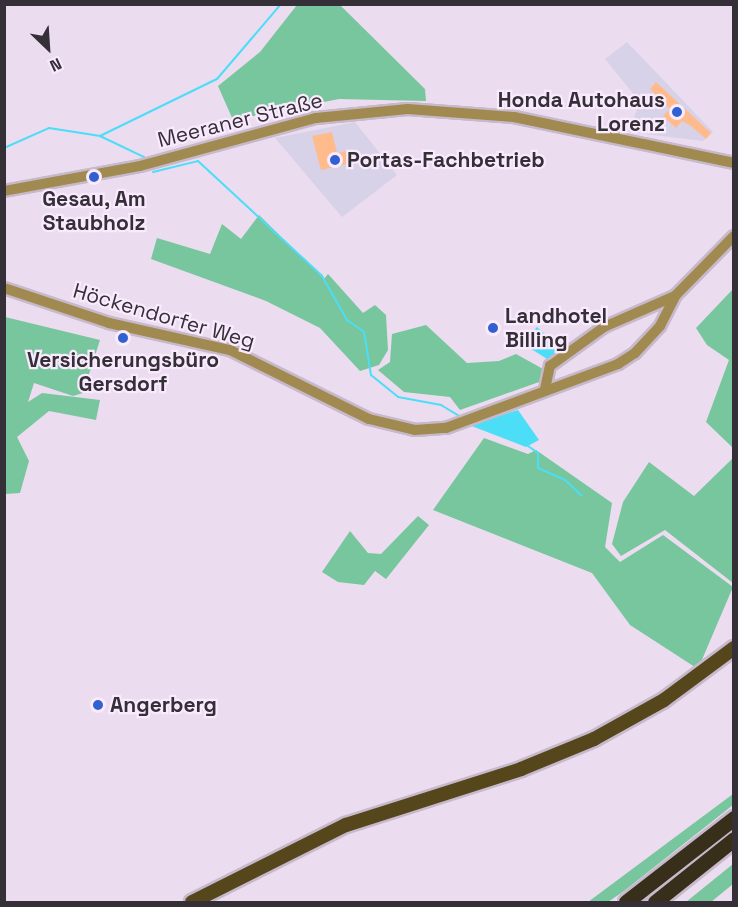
<!DOCTYPE html>
<html>
<head>
<meta charset="utf-8">
<style>
	body { margin:0 }
	#map { position:relative; width:738px; height:907px; overflow:hidden; background:#ebdcf0; font-family:"Space Grotesk",sans-serif }
	div>[style] { position:absolute }
	[style*='--x'] { left:calc(var(--x)*1px); top:calc(var(--y)*1px); width:calc(var(--w)*1px); rotate:calc(var(--a)*1deg) }
	.commercial>* { inset:0; background:#d7d2e7 }
	.green>* { inset:0; background:#77c69d }
	.water>* { inset:0; background:#4cddf7 }
	.stream>* { height:2px; margin:-1px; padding:0 1px; transform-origin:1px; border-radius:1px; background:#4cddf7 }
	.building>* { inset:0; background:#ffbb8c }
	.roads { filter:drop-shadow(2px 0 #c7b9cb) drop-shadow(-2px 0 #c7b9cb) drop-shadow(0 2px #c7b9cb) drop-shadow(0 -2px #c7b9cb) }
	.minor>* { height:10px; margin:-5px; padding:0 5px; transform-origin:5px; border-radius:5px; background:#a18a4f }
	.major>* { height:14px; margin:-7px; padding:0 7px; transform-origin:7px; border-radius:7px; background:#56461c }
	.highway>* { height:15px; margin:-7.5px; padding:0 7.5px; transform-origin:7.5px; border-radius:7.5px; background:#382f1a }
	.dots>* { width:16px; height:16px; translate:-50% -50%; box-sizing:border-box; border:3px solid #f9eafd; border-radius:50% }
	span { translate:-50% -50%; white-space:nowrap; text-align:center; line-height:1.15; -webkit-text-stroke:4.5px #f9eafd; paint-order:stroke }
	.poi-label { font-size:21px; color:#352f37; font-weight:700 }
	.right { translate:-100% -50%; text-align:right }
	.left { translate:0 -50%; text-align:left }
	.street-label { font-size:21px; color:#352f37 }
	.frame { position:absolute; inset:0; border:6px solid #352f37; pointer-events:none }
	.north { position:absolute; left:18px; top:18px; width:60px; height:60px; -webkit-text-stroke:4px #f9eafd; paint-order:stroke; rotate:155deg; font-size:16px; font-weight:700; line-height:24px; text-align:center; color:#352f37 }
	.north::after { content:''; display:block; margin:auto; width:21px; height:27px; background:#352f37; clip-path:polygon(50% 0,100% 100%,50% 72%,0 100%) }
</style>
</head>
<body>
<div id="map">
	<div class="commercial">
		<div style="clip-path:polygon(627px 42px,713px 132px,703px 141px,628px 132px,640px 102px,605px 59px)"></div>
		<div style="clip-path:polygon(355px 122px,397px 175px,342px 217px,275px 138px)"></div>
	</div>
	<div class="green">
		<div style="clip-path:polygon(297px 5px,340px 5px,425px 89px,426px 101px,339px 99px,233px 120px,218px 86px,260px 52px)"></div>
		<div style="clip-path:polygon(259px 215px,324px 279px,328px 274px,363px 313px,375px 305px,386px 315px,388px 350px,379px 365px,360px 371px,320px 328px,266px 301px,151px 259px,157px 238px,210px 254px,222px 224px,241px 239px)"></div>
		<div style="clip-path:polygon(733px 289px,733px 448px,706px 422px,729px 360px,707px 345px,696px 328px)"></div>
		<div style="clip-path:polygon(5px 317px,100px 340px,83px 393px,73px 396px,34px 383px,28px 402px,42px 393px,100px 400px,96px 420px,49px 411px,17px 437px,29px 461px,20px 493px,5px 494px)"></div>
		<div style="clip-path:polygon(426px 325px,467px 363px,499px 361px,516px 354px,543px 369px,542px 381px,460px 410px,450px 397px,404px 392px,378px 370px,390px 362px,392px 334px)"></div>
		<div style="clip-path:polygon(484px 438px,528px 454px,536px 450px,612px 503px,605px 547px,620px 562px,663px 535px,733px 587px,698px 669px,630px 625px,592px 573px,433px 510px)"></div>
		<div style="clip-path:polygon(733px 458px,733px 583px,665px 530px,621px 556px,612px 544px,623px 502px,649px 462px,694px 496px)"></div>
		<div style="clip-path:polygon(418px 516px,429px 525px,386px 579px,375px 571px,364px 585px,338px 582px,322px 572px,350px 531px,368px 553px,381px 554px)"></div>
		<div style="clip-path:polygon(733px 794px,733px 805px,624px 891px,608px 902px,588px 902px)"></div>
		<div style="clip-path:polygon(733px 864px,733px 884px,711px 902px,686px 902px)"></div>
	</div>
	<div class="water">
		<div style="clip-path:polygon(537px 327px,561px 349px,557px 358px,547px 359px,522px 343px)"></div>
		<div style="clip-path:polygon(518px 410px,539px 440px,526px 447px,469px 425px)"></div>
	</div>
	<div class="stream">
		<div style="--x:100;--y:136;--w:49;--a:25.5"></div>
		<div style="--x:4;--y:148;--w:49;--a:-24"></div>
		<div style="--x:49;--y:128;--w:52;--a:8.9"></div>
		<div style="--x:100;--y:136;--w:130;--a:-26"></div>
		<div style="--x:217;--y:79;--w:99;--a:-49.5"></div>
		<div style="--x:153;--y:172;--w:46;--a:-13.7"></div>
		<div style="--x:198;--y:161;--w:169;--a:42.8"></div>
		<div style="--x:322;--y:276;--w:51;--a:60.4"></div>
		<div style="--x:347;--y:320;--w:21;--a:35"></div>
		<div style="--x:364;--y:332;--w:44;--a:80.8"></div>
		<div style="--x:371;--y:375;--w:35;--a:39"></div>
		<div style="--x:398;--y:397;--w:44;--a:10.5"></div>
		<div style="--x:441;--y:405;--w:23;--a:31"></div>
		<div style="--x:528;--y:446;--w:12;--a:35"></div>
		<div style="--x:538;--y:453;--w:15;--a:90"></div>
		<div style="--x:538;--y:468;--w:30;--a:24"></div>
		<div style="--x:565;--y:480;--w:23;--a:43"></div>
	</div>
	<div class="building">
		<div style="clip-path:polygon(656px 82px,711px 133px,706px 139px,691px 126px,682px 121px,676px 128px,663px 116px,670px 109px,650px 89px)"></div>
		<div style="clip-path:polygon(332px 132px,337px 153px,348px 151px,351px 163px,321px 170px,312px 136px)"></div>
	</div>
	<div class="roads">
		<div class="minor">
			<div style="--x:4;--y:191;--w:138;--a:-10.4"></div>
			<div style="--x:140;--y:166;--w:182;--a:-15.3"></div>
			<div style="--x:316;--y:118;--w:92;--a:-5.6"></div>
			<div style="--x:408;--y:109;--w:106;--a:4.3"></div>
			<div style="--x:514;--y:117;--w:225;--a:11.8"></div>
			<div style="--x:4;--y:288;--w:111;--a:18.4"></div>
			<div style="--x:109;--y:323;--w:124;--a:12.6"></div>
			<div style="--x:230;--y:350;--w:155;--a:26.4"></div>
			<div style="--x:369;--y:419;--w:47;--a:13.4"></div>
			<div style="--x:415;--y:430;--w:31;--a:-4"></div>
			<div style="--x:446;--y:428;--w:184;--a:-20.4"></div>
			<div style="--x:618;--y:364;--w:20;--a:-33"></div>
			<div style="--x:635;--y:353;--w:37;--a:-47"></div>
			<div style="--x:660;--y:326;--w:34;--a:-63"></div>
			<div style="--x:675;--y:296;--w:84;--a:-45.5"></div>
			<div style="--x:545;--y:389;--w:24;--a:-78"></div>
			<div style="--x:550;--y:366;--w:67;--a:-35.8"></div>
			<div style="--x:604;--y:327;--w:77;--a:-23.6"></div>
		</div>
		<div class="major">
			<div style="--x:192;--y:902;--w:172;--a:-26.6"></div>
			<div style="--x:346;--y:825;--w:184;--a:-17.7"></div>
			<div style="--x:521;--y:769;--w:79;--a:-22.3"></div>
			<div style="--x:594;--y:739;--w:80;--a:-29.1"></div>
			<div style="--x:664;--y:700;--w:87;--a:-36.6"></div>
		</div>
		<div class="highway">
			<div style="--x:626;--y:902;--w:137;--a:-37.9"></div>
			<div style="--x:655;--y:902;--w:101;--a:-38.6"></div>
		</div>
	</div>
	<div class="dots">
		<div style="left:677px;top:112px;background:#3161d0"></div>
		<div style="left:335px;top:160px;background:#3161d0"></div>
		<div style="left:94px;top:177px;background:#3161d0"></div>
		<div style="left:493px;top:328px;background:#3161d0"></div>
		<div style="left:123px;top:338px;background:#3161d0"></div>
		<div style="left:98px;top:705px;background:#3161d0"></div>
	</div>
	<div class="poi-label">
		<span class="right" style="left:665px;top:112px">Honda Autohaus<br>Lorenz</span>
		<span class="left" style="left:347px;top:160px">Portas-Fachbetrieb</span>
		<span style="left:94px;top:211px">Gesau, Am<br>Staubholz</span>
		<span class="left" style="left:505px;top:328px">Landhotel<br>Billing</span>
		<span style="left:123px;top:372px">Versicherungsbüro<br>Gersdorf</span>
		<span class="left" style="left:110px;top:705px">Angerberg</span>
	</div>
	<div class="street-label">
		<span style="left:240px;top:120px;rotate:-14deg">Meeraner Straße</span>
		<span style="left:164px;top:316px;rotate:16deg">Höckendorfer Weg</span>
	</div>
	<div class="frame"></div>
	<div class="north">N</div>
</div>
</body>
</html>
